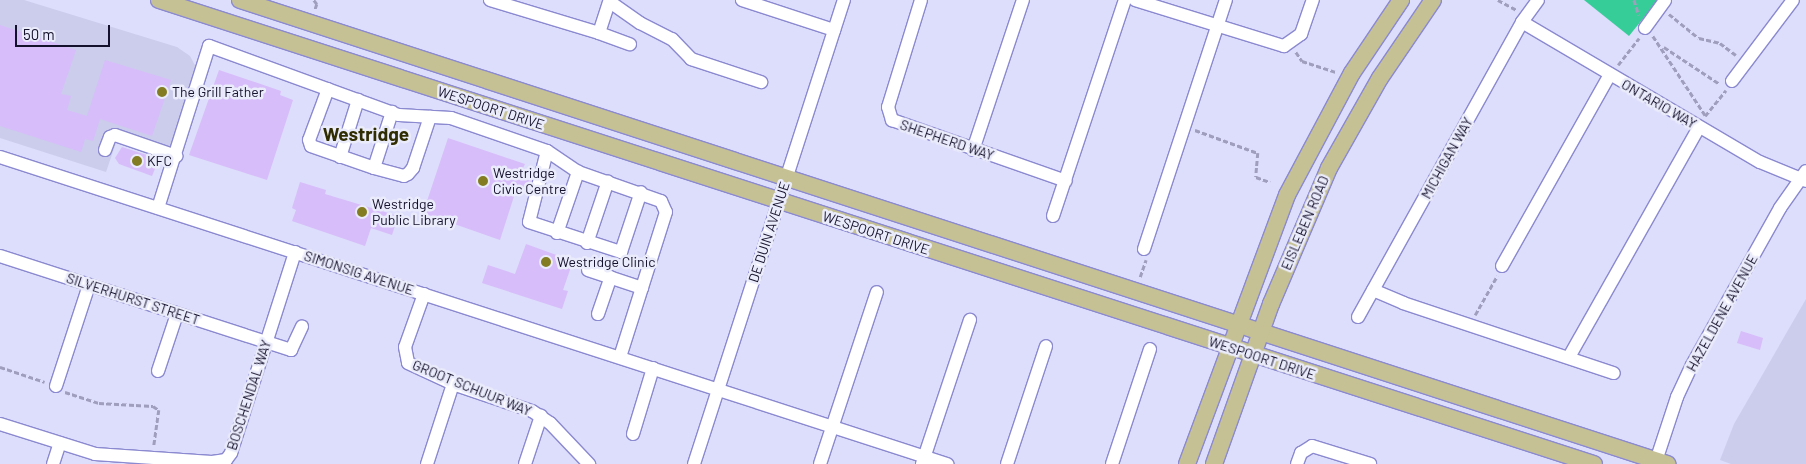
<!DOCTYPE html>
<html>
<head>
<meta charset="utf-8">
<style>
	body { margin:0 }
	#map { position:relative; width:1806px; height:464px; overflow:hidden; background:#ddddfc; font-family:Barlow,sans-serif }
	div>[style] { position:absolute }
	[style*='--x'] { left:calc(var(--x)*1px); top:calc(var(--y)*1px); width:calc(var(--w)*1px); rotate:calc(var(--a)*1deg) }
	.built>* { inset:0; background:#cccced }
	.green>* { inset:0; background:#37cd98 }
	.building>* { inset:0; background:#d7bdf9 }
	.path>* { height:2.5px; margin-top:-1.25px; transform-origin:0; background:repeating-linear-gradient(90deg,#9f9ebc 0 5px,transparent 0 7.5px) }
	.roads { filter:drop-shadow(1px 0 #8b89d0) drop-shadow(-1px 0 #8b89d0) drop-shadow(0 1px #8b89d0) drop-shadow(0 -1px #8b89d0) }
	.minor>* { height:12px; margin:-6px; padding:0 6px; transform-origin:6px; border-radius:6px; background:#fff }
	.major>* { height:16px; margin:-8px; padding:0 8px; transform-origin:8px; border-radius:8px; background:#c5c194 }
	.dots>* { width:14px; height:14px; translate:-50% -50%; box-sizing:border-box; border:2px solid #ebecfb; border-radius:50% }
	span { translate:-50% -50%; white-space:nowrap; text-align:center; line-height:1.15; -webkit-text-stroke:5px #ebecfb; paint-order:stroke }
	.poi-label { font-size:14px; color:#14112c }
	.left { translate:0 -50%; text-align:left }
	.street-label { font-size:14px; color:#14112c }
	.district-label { font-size:19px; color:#302d02; font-weight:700 }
	.scale { position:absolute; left:15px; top:25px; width:95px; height:22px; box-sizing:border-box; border:2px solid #14112c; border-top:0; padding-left:6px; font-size:15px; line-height:18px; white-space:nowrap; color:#14112c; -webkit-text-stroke:4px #ebecfb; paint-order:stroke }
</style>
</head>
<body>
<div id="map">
	<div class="built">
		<div style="clip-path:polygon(0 0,24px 0,177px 47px,190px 56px,197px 69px,169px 158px,117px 140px,106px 172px,0 138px)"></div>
		<div style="clip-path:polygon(1806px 299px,1806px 464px,1731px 464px,1720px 460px,1734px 424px)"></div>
	</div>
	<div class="green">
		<div style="clip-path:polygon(1584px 0,1658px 0,1629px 36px)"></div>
	</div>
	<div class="building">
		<div style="clip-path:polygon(0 25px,76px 50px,61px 94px,71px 96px,67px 110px,87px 116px,105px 60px,171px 80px,152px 136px,100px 119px,93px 141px,85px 139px,81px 152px,0 126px)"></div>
		<div style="clip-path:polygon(219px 70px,281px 91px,280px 95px,293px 100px,267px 180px,189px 155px)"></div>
		<div style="clip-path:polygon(448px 138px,525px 164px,523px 168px,534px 171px,528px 194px,516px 190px,500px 240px,423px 213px)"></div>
		<div style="clip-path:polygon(122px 147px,159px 159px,152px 176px,119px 164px,115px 158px)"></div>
		<div style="clip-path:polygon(300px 182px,326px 190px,325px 194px,398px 216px,392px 235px,371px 228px,365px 246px,292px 221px,296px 210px,292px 208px)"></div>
		<div style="clip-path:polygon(526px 244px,573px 261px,563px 290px,568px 291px,562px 309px,482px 283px,488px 265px,515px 274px)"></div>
		<div style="clip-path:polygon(1741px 331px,1763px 338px,1760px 350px,1737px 343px)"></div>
	</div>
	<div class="path">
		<div style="--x:314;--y:0;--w:5;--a:53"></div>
		<div style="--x:317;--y:4;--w:6;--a:108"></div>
		<div style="--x:1498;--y:0;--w:21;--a:28"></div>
		<div style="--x:1634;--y:0;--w:16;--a:72"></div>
		<div style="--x:1669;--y:14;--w:38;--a:39"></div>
		<div style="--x:1699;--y:38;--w:22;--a:13"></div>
		<div style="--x:1720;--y:43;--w:20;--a:37"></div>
		<div style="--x:1653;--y:36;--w:95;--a:56.6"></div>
		<div style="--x:1664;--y:47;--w:67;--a:33.5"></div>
		<div style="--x:1296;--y:52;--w:11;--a:56"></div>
		<div style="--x:1302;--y:61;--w:36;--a:18"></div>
		<div style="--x:1618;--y:65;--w:34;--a:-52"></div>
		<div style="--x:1705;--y:116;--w:33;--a:-51"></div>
		<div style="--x:1195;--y:130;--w:67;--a:20.1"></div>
		<div style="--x:1258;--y:153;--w:24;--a:95"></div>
		<div style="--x:1256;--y:177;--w:15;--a:20"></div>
		<div style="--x:1140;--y:277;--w:18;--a:-71"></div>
		<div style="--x:1475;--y:315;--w:45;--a:-60.6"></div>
		<div style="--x:0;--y:367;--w:47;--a:18.4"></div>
		<div style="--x:65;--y:392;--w:36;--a:18"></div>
		<div style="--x:99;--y:403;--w:54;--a:3.2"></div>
		<div style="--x:153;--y:406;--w:7;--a:34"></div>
		<div style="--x:159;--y:410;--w:37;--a:98"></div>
	</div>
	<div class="roads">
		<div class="minor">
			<div style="--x:490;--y:0;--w:114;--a:16.8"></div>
			<div style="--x:599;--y:33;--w:35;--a:-72"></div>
			<div style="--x:742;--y:0;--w:97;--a:18.1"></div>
			<div style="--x:921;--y:0;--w:112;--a:107.1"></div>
			<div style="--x:888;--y:107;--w:14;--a:73"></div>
			<div style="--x:892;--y:120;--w:184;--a:19.3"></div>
			<div style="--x:1135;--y:0;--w:156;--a:17.2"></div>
			<div style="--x:1284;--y:46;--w:21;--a:-35"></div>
			<div style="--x:1301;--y:34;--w:36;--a:-71"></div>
			<div style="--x:610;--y:2;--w:37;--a:35"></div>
			<div style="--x:640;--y:23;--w:36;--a:27"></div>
			<div style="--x:672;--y:39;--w:28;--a:46"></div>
			<div style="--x:691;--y:59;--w:74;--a:18.2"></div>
			<div style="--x:1522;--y:22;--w:276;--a:30.5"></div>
			<div style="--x:1760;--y:162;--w:50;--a:22.4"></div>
			<div style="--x:1645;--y:28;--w:34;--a:-54"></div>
			<div style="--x:599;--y:33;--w:33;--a:20"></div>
			<div style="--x:1732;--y:81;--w:101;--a:-53"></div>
			<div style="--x:328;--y:89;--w:54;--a:110.4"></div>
			<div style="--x:309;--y:140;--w:6;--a:72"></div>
			<div style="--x:311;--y:146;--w:67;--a:19.2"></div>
			<div style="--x:374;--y:168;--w:31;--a:15"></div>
			<div style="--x:404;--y:176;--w:4;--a:-27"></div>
			<div style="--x:408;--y:174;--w:8;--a:-50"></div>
			<div style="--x:413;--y:168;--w:54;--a:-71.6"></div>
			<div style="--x:105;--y:150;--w:14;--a:-69"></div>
			<div style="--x:110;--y:137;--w:5;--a:-22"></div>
			<div style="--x:115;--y:135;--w:65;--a:19"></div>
			<div style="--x:973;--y:150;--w:158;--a:-71.6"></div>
			<div style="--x:547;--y:151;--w:73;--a:104.2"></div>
			<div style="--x:529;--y:222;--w:97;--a:18.1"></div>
			<div style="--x:621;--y:252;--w:63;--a:-71.6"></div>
			<div style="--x:0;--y:157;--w:996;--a:17.96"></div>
			<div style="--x:340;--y:157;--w:60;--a:-72.5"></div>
			<div style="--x:374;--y:168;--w:59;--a:-72.2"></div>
			<div style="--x:158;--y:208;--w:170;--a:-72.5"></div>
			<div style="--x:209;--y:46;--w:202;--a:20"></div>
			<div style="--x:399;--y:115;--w:52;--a:3.3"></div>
			<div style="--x:451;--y:118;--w:102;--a:19"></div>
			<div style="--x:547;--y:151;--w:37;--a:34"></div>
			<div style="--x:578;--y:172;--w:88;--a:19.3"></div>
			<div style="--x:661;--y:201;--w:12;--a:66"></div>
			<div style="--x:666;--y:212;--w:152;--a:107.6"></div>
			<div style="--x:1053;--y:216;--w:228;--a:-71.6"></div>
			<div style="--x:557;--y:233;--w:65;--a:-71"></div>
			<div style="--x:587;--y:243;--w:65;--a:-71.3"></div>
			<div style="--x:1144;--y:249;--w:262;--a:-71.8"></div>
			<div style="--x:0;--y:256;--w:306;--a:17.9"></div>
			<div style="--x:291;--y:350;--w:26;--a:-65"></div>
			<div style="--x:1502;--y:266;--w:220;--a:-60.6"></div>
			<div style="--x:588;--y:270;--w:57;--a:18.4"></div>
			<div style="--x:1373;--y:290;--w:33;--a:23"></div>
			<div style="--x:1403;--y:303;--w:222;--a:18.4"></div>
			<div style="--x:424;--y:294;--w:56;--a:109.7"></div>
			<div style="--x:405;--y:347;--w:16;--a:79"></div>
			<div style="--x:408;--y:363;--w:50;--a:25"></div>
			<div style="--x:453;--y:384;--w:83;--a:18.9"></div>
			<div style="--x:532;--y:411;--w:22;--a:34"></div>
			<div style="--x:550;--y:423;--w:57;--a:46.4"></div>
			<div style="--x:598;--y:314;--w:39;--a:-71"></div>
			<div style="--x:1358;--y:317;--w:338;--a:-60.9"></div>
			<div style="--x:1522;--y:22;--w:27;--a:-54"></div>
			<div style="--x:1569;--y:357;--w:264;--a:-60.5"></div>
			<div style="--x:158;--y:371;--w:60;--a:-71.6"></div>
			<div style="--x:56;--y:386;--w:106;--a:-71.9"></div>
			<div style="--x:0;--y:424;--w:100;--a:17.5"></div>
			<div style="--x:95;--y:454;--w:117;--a:3.9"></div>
			<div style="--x:212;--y:462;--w:14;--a:-8"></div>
			<div style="--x:226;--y:460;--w:9;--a:-54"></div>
			<div style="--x:231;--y:453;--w:211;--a:-72.3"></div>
			<div style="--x:633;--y:434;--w:69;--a:-73.1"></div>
			<div style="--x:53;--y:464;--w:22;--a:-72"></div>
			<div style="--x:427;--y:464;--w:84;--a:-72"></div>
			<div style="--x:525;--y:464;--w:51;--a:-71.6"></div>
			<div style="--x:694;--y:464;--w:488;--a:-72.1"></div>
			<div style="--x:820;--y:464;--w:181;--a:-71.7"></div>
			<div style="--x:922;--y:464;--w:152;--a:-71.6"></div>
			<div style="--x:1007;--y:464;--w:124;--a:-71.7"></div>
			<div style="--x:1112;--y:464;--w:121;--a:-71.7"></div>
			<div style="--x:1297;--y:464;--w:12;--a:-70"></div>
			<div style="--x:1301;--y:453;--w:13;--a:-32"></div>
			<div style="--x:1312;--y:446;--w:61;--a:17.2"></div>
			<div style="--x:1655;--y:464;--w:71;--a:-71.8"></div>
			<div style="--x:1677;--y:397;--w:35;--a:-65"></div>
			<div style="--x:1692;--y:365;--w:180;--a:-60.7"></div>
			<div style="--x:1780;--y:208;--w:45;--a:-54.9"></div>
		</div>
		<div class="major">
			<div style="--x:159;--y:0;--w:1508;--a:17.92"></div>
			<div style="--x:240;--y:0;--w:1501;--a:18.01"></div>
			<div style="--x:1187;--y:464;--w:287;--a:-69.6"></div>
			<div style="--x:1287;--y:195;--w:138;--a:-62"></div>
			<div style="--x:1352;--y:73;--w:88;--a:-56.1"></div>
			<div style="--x:1214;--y:464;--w:170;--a:-70.4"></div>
			<div style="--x:1271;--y:304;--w:148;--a:-66.9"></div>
			<div style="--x:1329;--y:168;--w:103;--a:-60.5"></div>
			<div style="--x:1380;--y:78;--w:94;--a:-55.8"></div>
		</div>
	</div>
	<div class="dots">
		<div style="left:162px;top:92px;background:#837c22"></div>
		<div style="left:137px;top:161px;background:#837c22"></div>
		<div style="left:483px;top:181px;background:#837c22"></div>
		<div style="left:362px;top:212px;background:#837c22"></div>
		<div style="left:546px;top:262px;background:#837c22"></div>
	</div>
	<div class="poi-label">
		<span class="left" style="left:172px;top:92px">The Grill Father</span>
		<span class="left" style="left:147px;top:161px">KFC</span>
		<span class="left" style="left:493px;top:181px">Westridge<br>Civic Centre</span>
		<span class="left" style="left:372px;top:212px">Westridge<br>Public Library</span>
		<span class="left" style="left:557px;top:262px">Westridge Clinic</span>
	</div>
	<div class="street-label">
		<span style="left:1659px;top:104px;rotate:30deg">ONTARIO WAY</span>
		<span style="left:491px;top:108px;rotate:18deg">WESPOORT DRIVE</span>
		<span style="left:947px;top:140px;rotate:19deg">SHEPHERD WAY</span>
		<span style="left:1447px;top:158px;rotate:-61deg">MICHIGAN WAY</span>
		<span style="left:1305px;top:223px;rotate:-67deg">EISLEBEN ROAD</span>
		<span style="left:769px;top:232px;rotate:-72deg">DE DUIN AVENUE</span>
		<span style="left:876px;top:233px;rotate:18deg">WESPOORT DRIVE</span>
		<span style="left:359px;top:273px;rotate:18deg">SIMONSIG AVENUE</span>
		<span style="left:133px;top:299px;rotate:18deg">SILVERHURST STREET</span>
		<span style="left:1722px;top:313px;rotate:-61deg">HAZELDENE AVENUE</span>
		<span style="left:1262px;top:358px;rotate:18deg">WESPOORT DRIVE</span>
		<span style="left:472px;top:388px;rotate:22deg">GROOT SCHUUR WAY</span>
		<span style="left:249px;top:395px;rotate:-72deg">BOSCHENDAL WAY</span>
	</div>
	<div class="district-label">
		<span style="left:366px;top:134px">Westridge</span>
	</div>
	<div class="scale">50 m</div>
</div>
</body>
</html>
